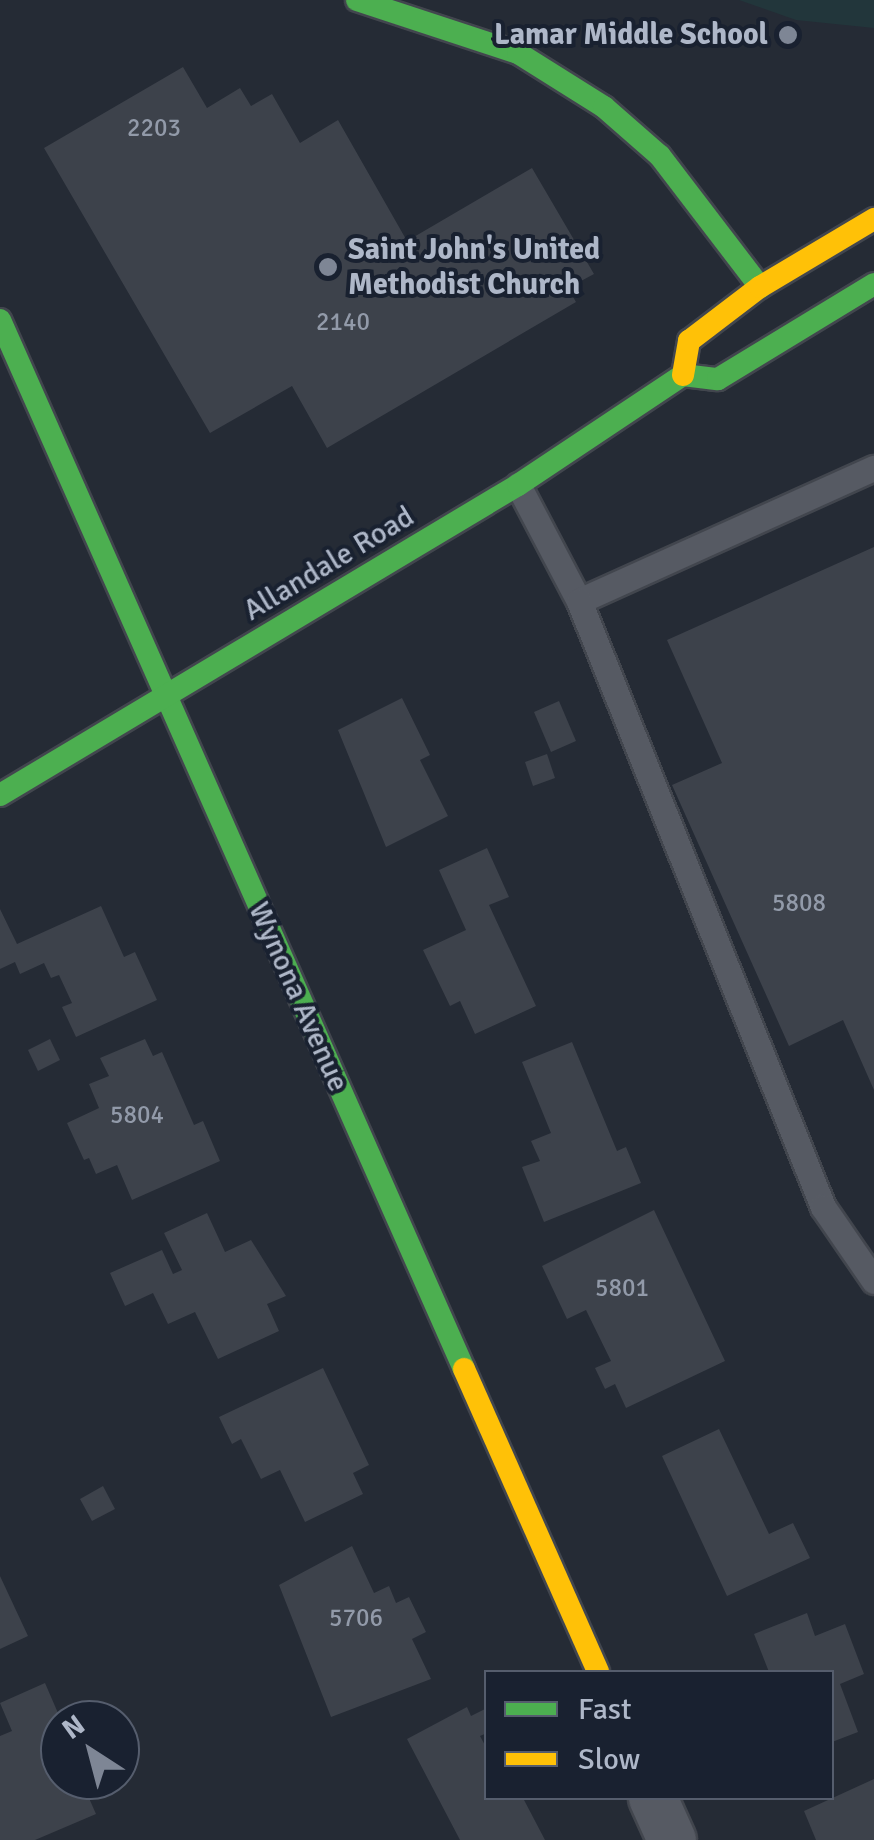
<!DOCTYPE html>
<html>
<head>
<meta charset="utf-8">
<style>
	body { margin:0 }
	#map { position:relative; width:874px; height:1840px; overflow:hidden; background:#252b35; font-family:Signika,sans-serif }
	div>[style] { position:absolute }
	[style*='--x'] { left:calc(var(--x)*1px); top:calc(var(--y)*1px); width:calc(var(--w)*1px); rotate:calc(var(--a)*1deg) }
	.green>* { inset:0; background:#22363b }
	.building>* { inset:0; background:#3d424b }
	.roads { filter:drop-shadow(2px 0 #42464e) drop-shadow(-2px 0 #42464e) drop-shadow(0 2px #42464e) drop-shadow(0 -2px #42464e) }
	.lane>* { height:25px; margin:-12.5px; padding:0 12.5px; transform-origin:12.5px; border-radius:12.5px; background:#565a63 }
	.street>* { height:48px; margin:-24px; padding:0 24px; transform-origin:24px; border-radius:24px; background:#565a63 }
	.fast>* { height:22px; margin:-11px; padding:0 11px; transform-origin:11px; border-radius:11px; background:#4caf50 }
	.slow>* { height:22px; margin:-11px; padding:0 11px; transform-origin:11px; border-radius:11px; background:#ffc107 }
	.dots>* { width:28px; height:28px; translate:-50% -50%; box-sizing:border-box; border:5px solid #192130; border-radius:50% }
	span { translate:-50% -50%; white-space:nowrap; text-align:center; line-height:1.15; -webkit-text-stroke:8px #192130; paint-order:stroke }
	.number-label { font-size:25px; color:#929aa9 }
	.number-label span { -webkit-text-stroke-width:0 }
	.poi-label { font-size:30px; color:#aeb7c8; font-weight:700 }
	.right { translate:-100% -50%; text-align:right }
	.left { translate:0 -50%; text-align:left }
	.street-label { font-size:30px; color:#aeb7c8 }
	.legend { position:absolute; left:484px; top:1670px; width:350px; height:130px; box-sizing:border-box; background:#192130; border:2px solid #555d6d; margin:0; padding:12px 18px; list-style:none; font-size:30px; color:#aeb7c8 }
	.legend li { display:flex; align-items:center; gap:20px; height:50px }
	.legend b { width:50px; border:2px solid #555d6d }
	.north { position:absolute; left:40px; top:1700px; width:100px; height:100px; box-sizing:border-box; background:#192130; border:2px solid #555d6d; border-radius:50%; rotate:324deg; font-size:28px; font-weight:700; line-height:40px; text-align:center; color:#aeb7c8 }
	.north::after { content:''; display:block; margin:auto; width:35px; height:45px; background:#7e8695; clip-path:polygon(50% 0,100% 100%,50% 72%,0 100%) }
</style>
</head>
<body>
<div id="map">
	<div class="green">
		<div style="clip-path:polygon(739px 0,874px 0,874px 28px,796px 20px)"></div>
	</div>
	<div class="building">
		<div style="clip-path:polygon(183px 67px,207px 108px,240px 88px,251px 106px,272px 94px,300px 143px,338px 120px,407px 241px,532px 168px,594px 274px,568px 288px,576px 302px,327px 448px,292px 386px,210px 433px,44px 148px)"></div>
		<div style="clip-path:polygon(874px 547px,874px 1090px,843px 1020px,789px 1046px,672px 785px,722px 763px,667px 640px)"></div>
		<div style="clip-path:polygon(402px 698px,430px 755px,420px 760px,448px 816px,386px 847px,338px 730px)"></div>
		<div style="clip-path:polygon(559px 701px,576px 741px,551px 752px,534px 712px)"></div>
		<div style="clip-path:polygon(547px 754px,555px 778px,533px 786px,525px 762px)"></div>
		<div style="clip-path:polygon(487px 848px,509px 897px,489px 905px,536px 1006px,475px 1034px,460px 1001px,450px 1006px,423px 950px,466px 930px,439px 870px)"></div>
		<div style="clip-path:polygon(101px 906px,124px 957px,135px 952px,157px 1000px,76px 1037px,62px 1007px,72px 1003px,59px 975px,51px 978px,44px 963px,20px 974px,15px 962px,0 969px,0 909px,17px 944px)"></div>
		<div style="clip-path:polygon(50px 1039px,60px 1060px,38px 1071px,28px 1050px)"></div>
		<div style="clip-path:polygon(145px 1039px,153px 1056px,162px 1052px,194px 1125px,203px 1121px,220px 1161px,132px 1200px,117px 1165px,96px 1174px,89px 1158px,84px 1160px,67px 1123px,99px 1108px,89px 1084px,109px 1076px,100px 1058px)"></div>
		<div style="clip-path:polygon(572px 1042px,617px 1151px,626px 1147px,641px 1183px,544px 1222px,522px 1167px,540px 1161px,531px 1141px,551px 1133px,522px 1062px)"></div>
		<div style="clip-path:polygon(654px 1210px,725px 1361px,626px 1408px,615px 1384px,605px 1389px,595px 1368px,611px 1361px,586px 1310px,567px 1319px,542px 1266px)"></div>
		<div style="clip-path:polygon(207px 1213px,225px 1252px,251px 1240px,286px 1296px,267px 1304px,279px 1331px,218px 1359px,195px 1312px,168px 1324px,153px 1293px,125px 1306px,110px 1273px,162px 1250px,173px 1274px,182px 1270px,164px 1233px)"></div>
		<div style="clip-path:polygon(323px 1368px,369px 1465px,353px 1473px,363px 1494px,305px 1522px,280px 1470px,261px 1479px,241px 1439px,232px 1444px,219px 1417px)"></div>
		<div style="clip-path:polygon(719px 1429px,769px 1534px,793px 1523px,810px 1558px,727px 1596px,662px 1456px)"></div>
		<div style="clip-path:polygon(103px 1486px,115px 1509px,92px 1521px,80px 1499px)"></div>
		<div style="clip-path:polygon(352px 1546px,374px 1593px,389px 1586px,396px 1603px,409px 1597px,426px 1632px,412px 1639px,431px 1679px,331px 1717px,279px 1585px)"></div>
		<div style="clip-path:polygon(0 1576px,28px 1636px,0 1649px)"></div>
		<div style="clip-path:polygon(807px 1613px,815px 1636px,845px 1624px,864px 1674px,840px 1684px,858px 1732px,832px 1742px,832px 1672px,769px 1672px,754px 1634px)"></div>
		<div style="clip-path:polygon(45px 1683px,61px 1720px,60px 1780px,81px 1780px,96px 1814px,35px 1840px,0 1840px,0 1736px,12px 1731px,0 1703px)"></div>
		<div style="clip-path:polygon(467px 1707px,471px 1716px,487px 1708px,487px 1733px,480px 1736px,487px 1749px,487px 1798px,523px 1798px,545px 1840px,460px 1840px,407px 1739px)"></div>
		<div style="clip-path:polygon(874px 1779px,874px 1840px,816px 1840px,804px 1811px)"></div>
	</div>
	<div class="roads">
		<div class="lane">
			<div style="--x:518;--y:485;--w:131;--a:62.3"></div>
			<div style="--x:579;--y:601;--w:324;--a:-24.3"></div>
			<div style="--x:579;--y:601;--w:653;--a:68.07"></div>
			<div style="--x:823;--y:1207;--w:90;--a:55.4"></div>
		</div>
		<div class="street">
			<div style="--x:653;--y:1798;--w:46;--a:65.7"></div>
		</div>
		<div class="fast">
			<div style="--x:357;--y:0;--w:169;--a:18.2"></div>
			<div style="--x:518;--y:53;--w:102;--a:32.1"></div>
			<div style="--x:604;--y:107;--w:74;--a:41.2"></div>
			<div style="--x:660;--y:156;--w:165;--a:52.6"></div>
			<div style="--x:0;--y:320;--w:1147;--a:66.14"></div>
			<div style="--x:0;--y:795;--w:604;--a:-30.9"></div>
			<div style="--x:518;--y:485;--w:198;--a:-33.7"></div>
			<div style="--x:683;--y:375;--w:35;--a:7"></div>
			<div style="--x:718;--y:379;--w:183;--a:-31.3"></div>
		</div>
		<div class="slow">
			<div style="--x:683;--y:375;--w:35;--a:-80"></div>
			<div style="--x:689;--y:341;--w:89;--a:-37.3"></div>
			<div style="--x:760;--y:287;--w:133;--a:-30.8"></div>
			<div style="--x:464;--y:1369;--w:331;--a:66.1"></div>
		</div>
	</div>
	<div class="dots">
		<div style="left:788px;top:35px;background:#7e8695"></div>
		<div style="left:328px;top:267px;background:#7e8695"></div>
	</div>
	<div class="number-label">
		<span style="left:154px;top:128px">2203</span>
		<span style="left:343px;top:322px">2140</span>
		<span style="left:799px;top:903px">5808</span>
		<span style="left:137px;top:1115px">5804</span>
		<span style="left:622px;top:1288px">5801</span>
		<span style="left:356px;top:1618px">5706</span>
	</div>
	<div class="poi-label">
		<span class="right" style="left:768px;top:35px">Lamar Middle School</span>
		<span class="left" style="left:348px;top:267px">Saint John's United<br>Methodist Church</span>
	</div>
	<div class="street-label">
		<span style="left:329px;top:564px;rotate:-31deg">Allandale Road</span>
		<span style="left:298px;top:997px;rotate:66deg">Wynona Avenue</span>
	</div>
	<ul class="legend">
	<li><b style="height:12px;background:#4caf50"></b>Fast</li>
	<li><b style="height:12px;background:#ffc107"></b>Slow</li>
	</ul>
	<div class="north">N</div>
</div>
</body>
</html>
